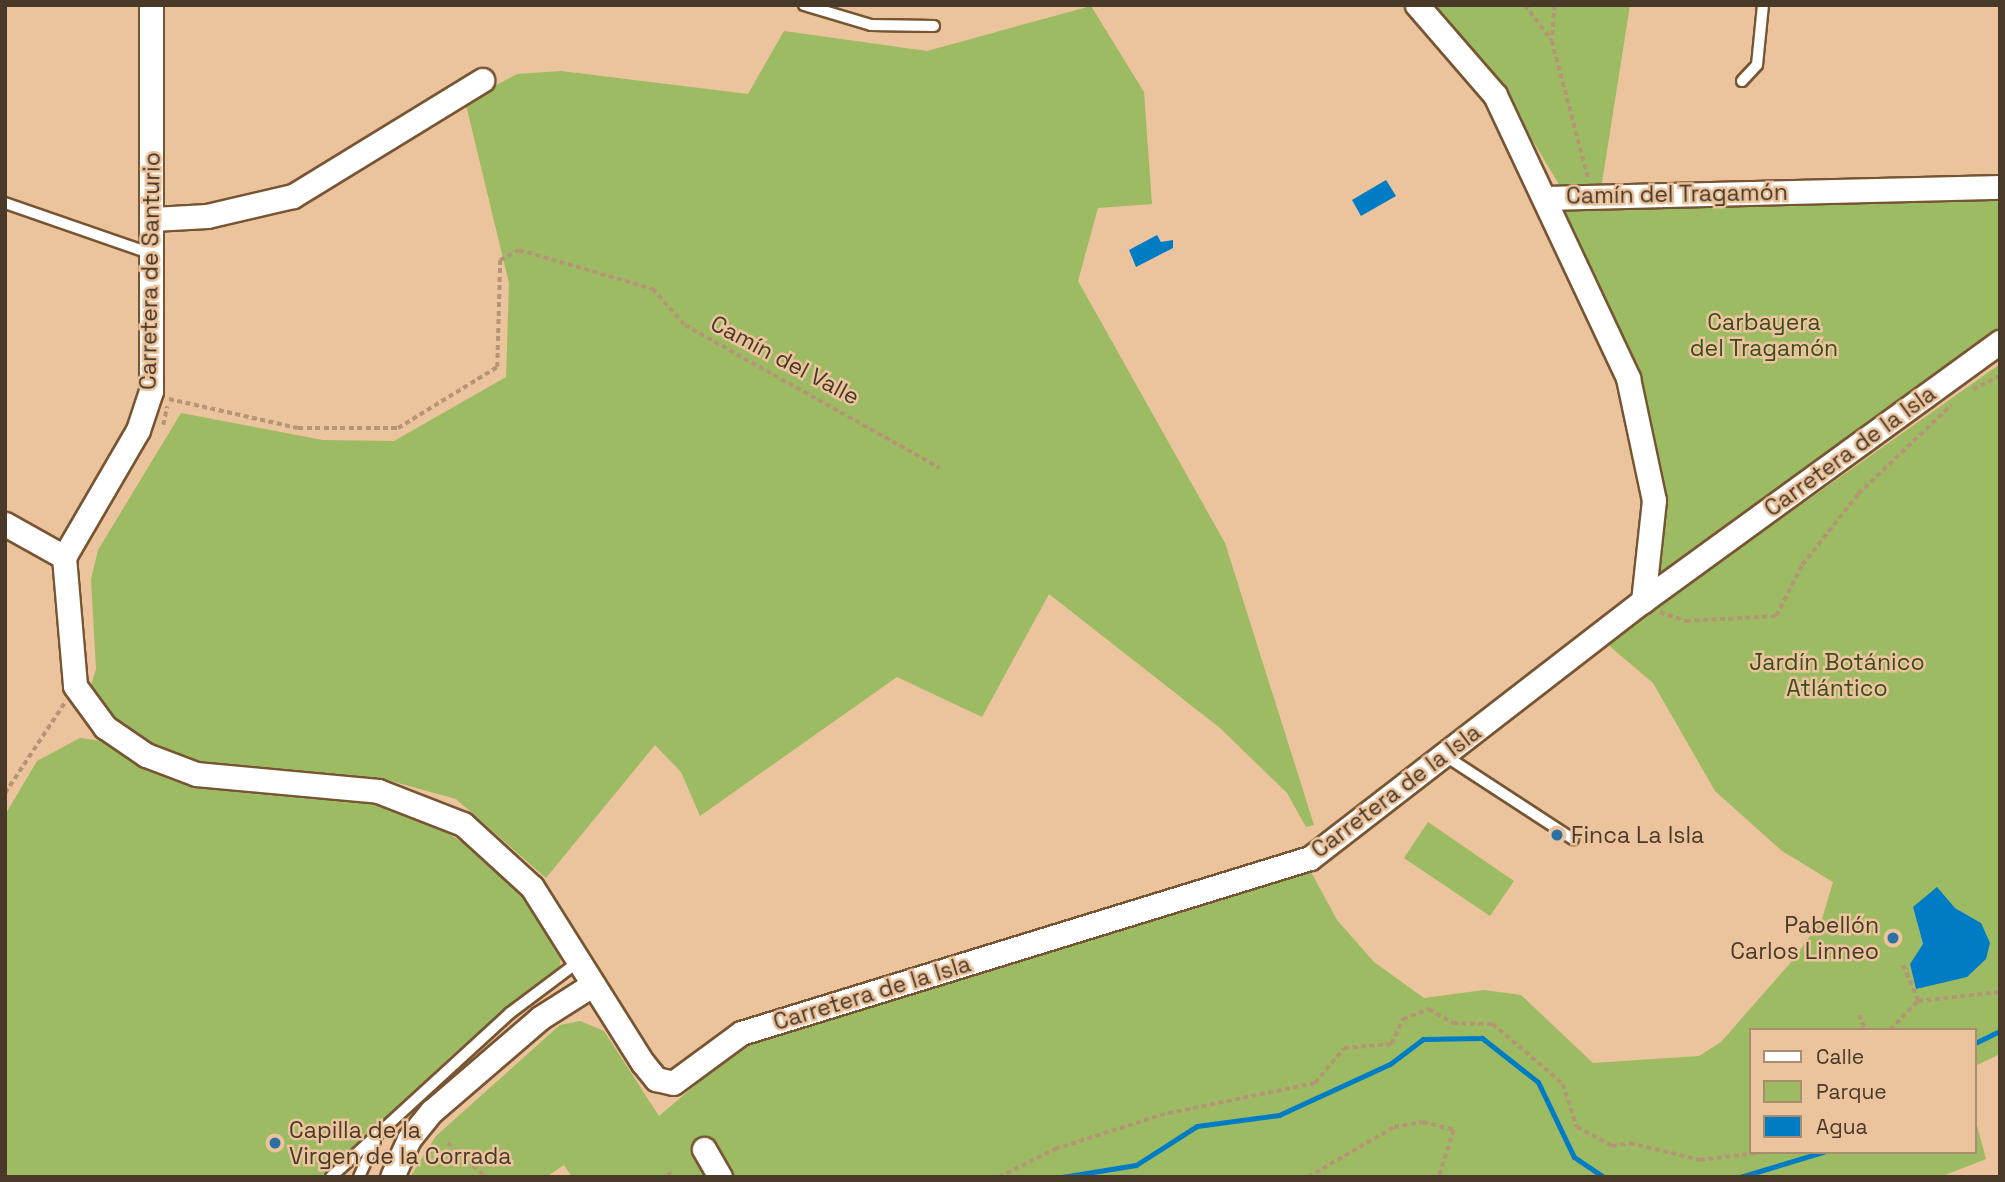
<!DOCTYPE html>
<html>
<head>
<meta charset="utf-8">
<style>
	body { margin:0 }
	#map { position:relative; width:2005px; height:1182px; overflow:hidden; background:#ebc39c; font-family:"Space Grotesk",sans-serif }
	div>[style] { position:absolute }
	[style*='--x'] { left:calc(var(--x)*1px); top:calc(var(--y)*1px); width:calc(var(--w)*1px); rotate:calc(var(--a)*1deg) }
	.green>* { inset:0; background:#9cbb63 }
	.water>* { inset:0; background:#007cc4 }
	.stream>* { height:5px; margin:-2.5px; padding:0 2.5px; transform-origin:2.5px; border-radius:2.5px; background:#007cc4 }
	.path>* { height:3.5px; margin-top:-1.75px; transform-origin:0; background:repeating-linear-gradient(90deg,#b59576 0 5px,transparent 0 8.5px) }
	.roads { filter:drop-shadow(2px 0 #785532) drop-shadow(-2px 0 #785532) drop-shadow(0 2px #785532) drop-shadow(0 -2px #785532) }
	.lane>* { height:10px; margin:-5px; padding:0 5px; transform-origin:5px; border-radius:5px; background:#fff }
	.street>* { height:23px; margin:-11.5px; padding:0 11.5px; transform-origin:11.5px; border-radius:11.5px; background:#fff }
	.dots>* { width:19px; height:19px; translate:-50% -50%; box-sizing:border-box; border:4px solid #ebc39c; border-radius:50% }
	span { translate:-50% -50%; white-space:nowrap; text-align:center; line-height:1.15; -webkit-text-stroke:5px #ebc39c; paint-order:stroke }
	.street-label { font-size:23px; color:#493929 }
	.park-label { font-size:23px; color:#3d4c20 }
	.poi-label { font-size:23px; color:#493929 }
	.left { translate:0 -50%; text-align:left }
	.right { translate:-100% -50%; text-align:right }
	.frame { position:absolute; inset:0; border:7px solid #493929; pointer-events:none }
	.legend { position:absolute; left:1749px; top:1028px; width:228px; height:126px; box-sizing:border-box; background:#ebc39c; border:2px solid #aa8c6e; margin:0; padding:9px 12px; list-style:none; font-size:21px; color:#493929 }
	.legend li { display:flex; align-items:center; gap:14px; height:35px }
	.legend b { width:35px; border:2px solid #aa8c6e }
</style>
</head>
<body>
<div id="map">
	<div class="green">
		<div style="clip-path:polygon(1428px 5px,1630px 5px,1601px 189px,1560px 186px,1490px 70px)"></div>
		<div style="clip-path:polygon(1091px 6px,1144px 92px,1152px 204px,1098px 208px,1078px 281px,1225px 543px,1314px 825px,1306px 827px,1287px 793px,1220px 728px,1049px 594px,982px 717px,897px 677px,700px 816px,681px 772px,655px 745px,546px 878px,456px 799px,391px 781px,208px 764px,156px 748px,110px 716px,91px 685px,96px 669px,91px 579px,98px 550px,181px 413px,323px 440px,394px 441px,506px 377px,509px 283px,466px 105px,478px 95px,517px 74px,561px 71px,748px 94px,784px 31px,927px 51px)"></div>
		<div style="clip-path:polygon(2000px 187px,2000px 342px,1643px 601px,1650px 461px,1546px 198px)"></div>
		<div style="clip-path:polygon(evenodd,2000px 364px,2000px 1054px,1975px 1066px,1975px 1030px,1751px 1030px,1751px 1152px,1975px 1152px,1975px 1118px,1986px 1159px,1940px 1177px,572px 1177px,564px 1165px,546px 1177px,410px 1177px,436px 1136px,560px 1025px,580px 1021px,604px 1031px,659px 1116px,746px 1042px,1310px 870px,1337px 920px,1374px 962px,1424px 998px,1484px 990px,1521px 995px,1593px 1063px,1699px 1056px,1721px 1042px,1792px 961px,1822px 919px,1833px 882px,1782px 851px,1715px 791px,1653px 683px,1606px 643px,2000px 364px,1913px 907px,1955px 908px,1981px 923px,1916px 989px,1910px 964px,1923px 945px,1913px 907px)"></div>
		<div style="clip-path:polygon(80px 738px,102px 741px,165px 775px,209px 786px,366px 802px,426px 818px,488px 860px,522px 893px,561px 957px,559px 969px,459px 1049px,321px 1177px,5px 1177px,5px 815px,37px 761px)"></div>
		<div style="clip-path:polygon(1428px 822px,1514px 881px,1490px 916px,1404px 858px)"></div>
	</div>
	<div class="water">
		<div style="clip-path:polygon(1386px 180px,1396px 196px,1361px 216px,1352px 200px)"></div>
		<div style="clip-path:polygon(1157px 235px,1161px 242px,1173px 240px,1173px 248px,1136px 267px,1129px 250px)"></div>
		<div style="clip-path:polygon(1937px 887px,1955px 908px,1981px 923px,1990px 943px,1986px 959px,1967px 977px,1916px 989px,1910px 964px,1923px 944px,1913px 907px)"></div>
	</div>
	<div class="stream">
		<div style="--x:1975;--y:1043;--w:28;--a:-26"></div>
		<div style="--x:1062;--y:1177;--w:75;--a:-9.2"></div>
		<div style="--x:1136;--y:1165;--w:72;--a:-32.6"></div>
		<div style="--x:1197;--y:1126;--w:83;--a:-7.6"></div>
		<div style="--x:1279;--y:1115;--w:122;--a:-24.7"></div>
		<div style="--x:1390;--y:1064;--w:41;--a:-37.1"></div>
		<div style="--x:1423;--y:1039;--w:59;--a:-1"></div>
		<div style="--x:1482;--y:1038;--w:71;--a:38.2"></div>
		<div style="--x:1538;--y:1082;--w:83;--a:64.4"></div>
		<div style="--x:1574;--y:1157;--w:36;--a:34"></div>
		<div style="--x:1740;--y:1177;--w:87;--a:-16.8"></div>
	</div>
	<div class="path">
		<div style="--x:1525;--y:5;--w:43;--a:52.6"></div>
		<div style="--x:1555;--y:5;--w:36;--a:95"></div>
		<div style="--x:1552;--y:41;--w:141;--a:75.2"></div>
		<div style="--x:1973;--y:389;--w:30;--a:-26"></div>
		<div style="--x:169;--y:399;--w:132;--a:12.7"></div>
		<div style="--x:298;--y:428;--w:100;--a:0"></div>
		<div style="--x:398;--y:428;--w:116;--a:-31.6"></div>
		<div style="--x:497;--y:367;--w:107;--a:-88.4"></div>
		<div style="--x:500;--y:260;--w:21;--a:-28"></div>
		<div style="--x:519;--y:250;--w:140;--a:16.2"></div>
		<div style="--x:653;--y:289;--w:48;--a:48.4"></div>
		<div style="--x:685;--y:325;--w:292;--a:29.3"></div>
		<div style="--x:163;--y:425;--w:19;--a:-78"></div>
		<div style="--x:1660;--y:612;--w:28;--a:19"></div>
		<div style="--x:1686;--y:621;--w:90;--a:-3.2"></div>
		<div style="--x:1776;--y:616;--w:57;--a:-63"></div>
		<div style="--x:1802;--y:565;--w:90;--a:-51.7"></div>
		<div style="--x:1858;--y:494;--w:129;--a:-43.7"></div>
		<div style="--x:5;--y:793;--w:107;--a:-56.5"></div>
		<div style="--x:1918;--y:1001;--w:82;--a:-6.3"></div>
		<div style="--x:1859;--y:1015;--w:17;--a:65"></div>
		<div style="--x:1890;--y:1030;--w:40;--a:-46"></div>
		<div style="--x:1918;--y:1001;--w:39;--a:-113"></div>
		<div style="--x:448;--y:1143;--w:51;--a:41.8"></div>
		<div style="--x:668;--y:1177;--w:6;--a:-72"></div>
		<div style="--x:999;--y:1177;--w:63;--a:-26.6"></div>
		<div style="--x:1055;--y:1149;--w:110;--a:-17.9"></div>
		<div style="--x:1160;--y:1115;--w:158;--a:-11.7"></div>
		<div style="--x:1315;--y:1083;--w:45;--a:-50.4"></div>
		<div style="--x:1344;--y:1048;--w:47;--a:-4.9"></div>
		<div style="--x:1391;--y:1044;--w:28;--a:-64"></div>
		<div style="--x:1403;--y:1019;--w:28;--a:-21"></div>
		<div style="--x:1429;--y:1009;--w:28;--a:30"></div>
		<div style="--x:1453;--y:1023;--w:40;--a:1.4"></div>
		<div style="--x:1493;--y:1024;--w:92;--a:40.6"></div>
		<div style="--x:1563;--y:1084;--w:45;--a:72"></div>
		<div style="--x:1577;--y:1127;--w:40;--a:28"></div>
		<div style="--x:1612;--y:1146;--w:18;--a:-9"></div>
		<div style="--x:1630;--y:1143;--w:72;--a:13.7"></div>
		<div style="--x:1700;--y:1160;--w:65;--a:-7"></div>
		<div style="--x:1308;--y:1177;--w:99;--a:-30.2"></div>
		<div style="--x:1394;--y:1127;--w:29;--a:-10"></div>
		<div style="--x:1423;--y:1122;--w:32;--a:14"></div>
		<div style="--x:1454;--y:1130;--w:49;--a:107.7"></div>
	</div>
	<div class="roads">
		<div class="lane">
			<div style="--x:804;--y:5;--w:70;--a:16.6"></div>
			<div style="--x:871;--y:25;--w:63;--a:0.9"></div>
			<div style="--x:1742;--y:81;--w:22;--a:-47"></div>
			<div style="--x:1757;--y:65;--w:60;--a:-84.3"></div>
			<div style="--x:5;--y:203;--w:156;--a:19.1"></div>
			<div style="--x:1444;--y:755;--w:154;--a:33.1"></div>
			<div style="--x:331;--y:1177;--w:243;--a:-42.5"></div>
			<div style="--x:510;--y:1013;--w:85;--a:-36.9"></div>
			<div style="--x:359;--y:1177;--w:39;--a:-66"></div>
		</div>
		<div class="street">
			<div style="--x:151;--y:5;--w:386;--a:90"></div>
			<div style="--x:151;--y:391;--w:41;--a:108.4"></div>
			<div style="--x:138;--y:430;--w:147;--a:120.2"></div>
			<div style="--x:64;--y:557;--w:129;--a:85.1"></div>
			<div style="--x:75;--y:686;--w:51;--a:53.8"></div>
			<div style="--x:105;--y:727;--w:50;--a:34.3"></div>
			<div style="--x:146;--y:755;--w:53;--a:20.8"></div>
			<div style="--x:196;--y:774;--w:183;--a:5.3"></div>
			<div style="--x:378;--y:791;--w:91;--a:21.2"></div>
			<div style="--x:463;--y:824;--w:93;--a:42.4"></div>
			<div style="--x:532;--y:887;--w:208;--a:57.8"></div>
			<div style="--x:643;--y:1063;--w:21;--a:51"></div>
			<div style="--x:656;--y:1079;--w:17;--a:13"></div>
			<div style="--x:673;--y:1083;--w:84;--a:-36.3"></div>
			<div style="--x:741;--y:1033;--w:595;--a:-17.1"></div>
			<div style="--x:1310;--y:858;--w:421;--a:-37.7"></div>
			<div style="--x:1643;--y:601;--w:441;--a:-36"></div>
			<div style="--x:1417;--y:5;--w:119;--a:49.1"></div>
			<div style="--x:1495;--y:95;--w:313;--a:64.8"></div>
			<div style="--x:1628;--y:378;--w:125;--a:78"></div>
			<div style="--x:1654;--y:500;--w:102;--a:96.2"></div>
			<div style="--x:1546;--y:198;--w:454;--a:-1.4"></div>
			<div style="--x:153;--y:219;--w:54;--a:-3.2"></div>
			<div style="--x:207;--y:216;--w:88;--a:-13.1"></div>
			<div style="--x:293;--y:196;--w:222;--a:-31.5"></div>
			<div style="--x:5;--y:524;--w:68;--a:29.2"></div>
			<div style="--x:704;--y:1149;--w:32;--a:60"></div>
			<div style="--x:392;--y:1177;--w:42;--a:-65.9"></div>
			<div style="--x:409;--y:1139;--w:36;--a:-51"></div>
			<div style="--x:432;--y:1111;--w:143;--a:-40.7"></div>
			<div style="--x:540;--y:1018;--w:62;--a:-32.4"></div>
		</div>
	</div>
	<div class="dots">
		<div style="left:1557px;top:835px;background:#2c71a6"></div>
		<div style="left:1893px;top:938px;background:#2c71a6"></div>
		<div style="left:275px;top:1143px;background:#2c71a6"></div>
	</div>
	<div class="street-label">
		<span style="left:1677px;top:194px;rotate:-1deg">Camín del Tragamón</span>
		<span style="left:150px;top:271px;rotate:-89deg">Carretera de Santurio</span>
		<span style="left:785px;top:360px;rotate:28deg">Camín del Valle</span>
		<span style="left:1850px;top:451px;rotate:-36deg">Carretera de la Isla</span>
		<span style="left:1396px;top:791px;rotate:-37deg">Carretera de la Isla</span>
		<span style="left:872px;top:993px;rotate:-17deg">Carretera de la Isla</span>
	</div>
	<div class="park-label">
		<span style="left:1764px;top:335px">Carbayera<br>del Tragamón</span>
		<span style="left:1837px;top:675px">Jardín Botánico<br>Atlántico</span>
	</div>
	<div class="poi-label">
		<span class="left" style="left:1571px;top:835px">Finca La Isla</span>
		<span class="right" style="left:1879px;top:938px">Pabellón<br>Carlos Linneo</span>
		<span class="left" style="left:289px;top:1143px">Capilla de la<br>Virgen de la Corrada</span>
	</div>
	<div class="frame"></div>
	<ul class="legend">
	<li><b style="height:9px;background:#fff"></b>Calle</li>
	<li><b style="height:19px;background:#9cbb63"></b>Parque</li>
	<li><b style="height:19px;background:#007cc4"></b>Agua</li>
	</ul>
</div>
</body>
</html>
